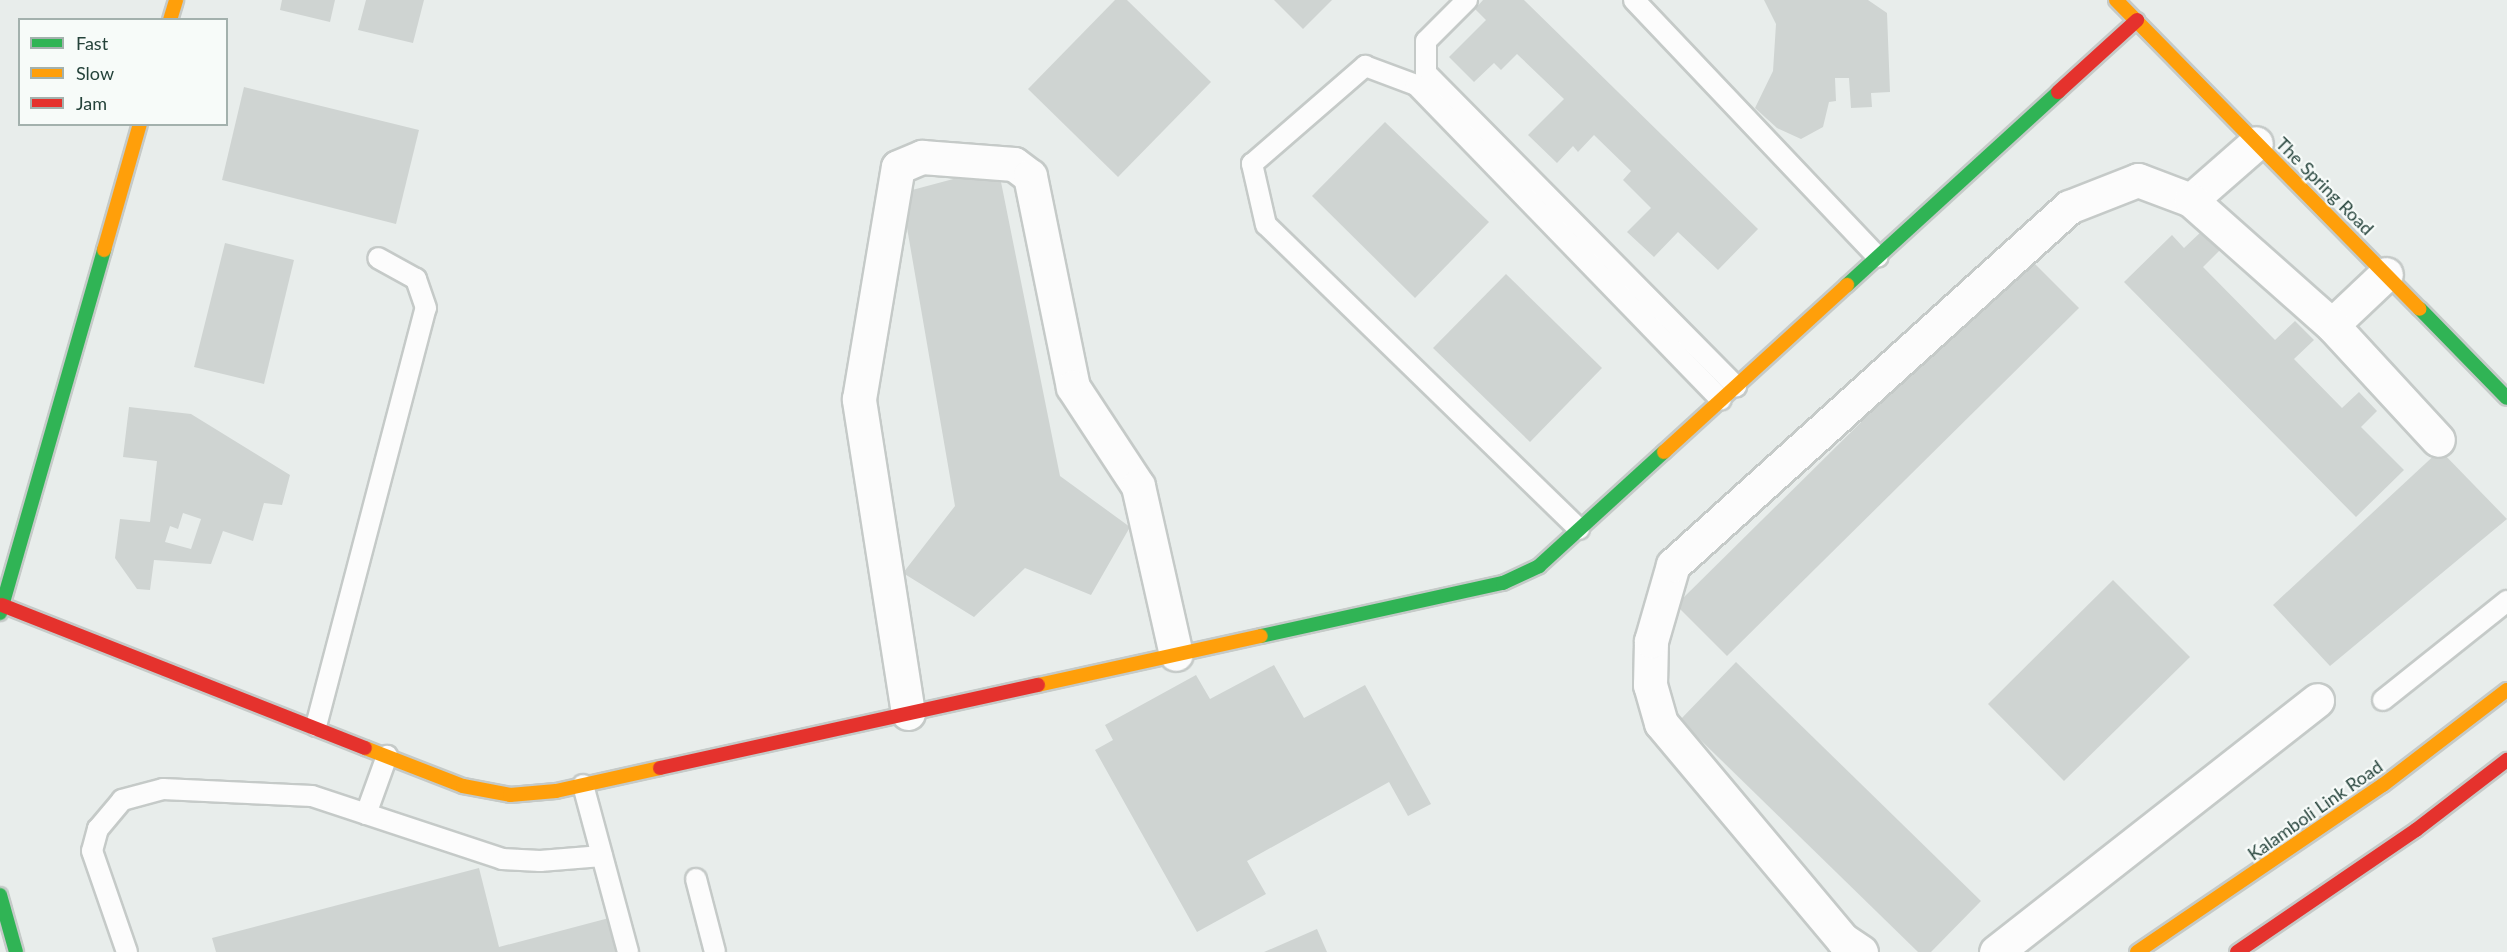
<!DOCTYPE html>
<html>
<head>
<meta charset="utf-8">
<style>
	body { margin:0 }
	#map { position:relative; width:2507px; height:952px; overflow:hidden; background:#e8edeb; font-family:Lato,sans-serif }
	div>[style] { position:absolute }
	[style*='--x'] { left:calc(var(--x)*1px); top:calc(var(--y)*1px); width:calc(var(--w)*1px); rotate:calc(var(--a)*1deg) }
	.building>* { inset:0; background:#cfd4d2 }
	.roads { filter:drop-shadow(2px 0 #c5cac8) drop-shadow(-2px 0 #c5cac8) drop-shadow(0 2px #c5cac8) drop-shadow(0 -2px #c5cac8) }
	.lane>* { height:20px; margin:-10px; padding:0 10px; transform-origin:10px; border-radius:10px; background:#fcfcfc }
	.street>* { height:33px; margin:-16.5px; padding:0 16.5px; transform-origin:16.5px; border-radius:16.5px; background:#fcfcfc }
	.fast>* { height:14px; margin:-7px; padding:0 7px; transform-origin:7px; border-radius:7px; background:#30b455 }
	.slow>* { height:14px; margin:-7px; padding:0 7px; transform-origin:7px; border-radius:7px; background:#ff9f0a }
	.jam>* { height:14px; margin:-7px; padding:0 7px; transform-origin:7px; border-radius:7px; background:#e5322d }
	span { translate:-50% -50%; white-space:nowrap; text-align:center; line-height:1.15; -webkit-text-stroke:4.5px #f7fbf9; paint-order:stroke }
	.street-label { font-size:18px; color:#24423a }
	.legend { position:absolute; left:18px; top:18px; width:210px; height:108px; box-sizing:border-box; background:#f7fbf9; border:2px solid #a3b1ad; margin:0; padding:8px 10px; list-style:none; font-size:18px; color:#24423a }
	.legend li { display:flex; align-items:center; gap:12px; height:30px }
	.legend b { width:30px; border:2px solid #a3b1ad }
</style>
</head>
<body>
<div id="map">
	<div class="building">
		<div style="clip-path:polygon(282px 0,335px 0,330px 22px,280px 10px)"></div>
		<div style="clip-path:polygon(366px 0,424px 0,413px 43px,358px 30px)"></div>
		<div style="clip-path:polygon(1115px 0,1127px 0,1211px 82px,1118px 177px,1028px 89px)"></div>
		<div style="clip-path:polygon(1274px 0,1332px 0,1303px 29px)"></div>
		<div style="clip-path:polygon(1483px 0,1524px 0,1758px 229px,1718px 270px,1678px 232px,1654px 257px,1627px 232px,1651px 208px,1623px 180px,1631px 171px,1594px 135px,1578px 152px,1573px 146px,1557px 163px,1528px 135px,1564px 99px,1517px 54px,1501px 70px,1494px 63px,1474px 82px,1449px 57px,1486px 20px,1475px 9px)"></div>
		<div style="clip-path:polygon(1764px 0,1868px 0,1887px 13px,1890px 92px,1871px 93px,1872px 107px,1851px 108px,1849px 78px,1835px 78px,1836px 101px,1829px 102px,1823px 127px,1801px 139px,1777px 128px,1755px 108px,1773px 71px,1776px 24px)"></div>
		<div style="clip-path:polygon(244px 87px,419px 130px,396px 224px,222px 180px)"></div>
		<div style="clip-path:polygon(1385px 122px,1489px 222px,1415px 298px,1312px 196px)"></div>
		<div style="clip-path:polygon(998px 167px,1060px 476px,1130px 527px,1091px 595px,1025px 568px,974px 617px,903px 573px,955px 506px,901px 193px)"></div>
		<div style="clip-path:polygon(2203px 230px,2221px 249px,2203px 267px,2275px 340px,2295px 321px,2314px 340px,2294px 359px,2342px 408px,2359px 392px,2377px 411px,2361px 427px,2404px 470px,2356px 517px,2124px 282px,2172px 235px,2184px 248px)"></div>
		<div style="clip-path:polygon(225px 243px,294px 260px,264px 384px,194px 367px)"></div>
		<div style="clip-path:polygon(2028px 257px,2079px 308px,1727px 656px,1676px 605px)"></div>
		<div style="clip-path:polygon(1506px 274px,1602px 368px,1530px 442px,1433px 348px)"></div>
		<div style="clip-path:polygon(evenodd,129px 407px,191px 414px,290px 475px,282px 505px,264px 503px,253px 541px,223px 531px,211px 564px,154px 560px,150px 590px,137px 589px,115px 558px,120px 519px,150px 522px,157px 461px,123px 457px,129px 407px,183px 513px,201px 519px,191px 549px,165px 542px,170px 526px,178px 529px,183px 513px)"></div>
		<div style="clip-path:polygon(2440px 450px,2507px 519px,2330px 666px,2273px 605px)"></div>
		<div style="clip-path:polygon(2113px 580px,2190px 657px,2064px 781px,1988px 704px)"></div>
		<div style="clip-path:polygon(1736px 662px,1981px 901px,1931px 952px,1918px 952px,1680px 720px)"></div>
		<div style="clip-path:polygon(1274px 665px,1304px 718px,1365px 685px,1431px 804px,1408px 816px,1389px 782px,1247px 861px,1266px 894px,1197px 932px,1095px 750px,1113px 740px,1105px 725px,1196px 675px,1210px 699px)"></div>
		<div style="clip-path:polygon(479px 868px,499px 947px,609px 918px,618px 952px,216px 952px,212px 938px)"></div>
		<div style="clip-path:polygon(1317px 929px,1327px 952px,1264px 952px)"></div>
	</div>
	<div class="roads">
		<div class="lane">
			<div style="--x:1467;--y:0;--w:58;--a:135"></div>
			<div style="--x:1426;--y:41;--w:32;--a:90"></div>
			<div style="--x:1426;--y:73;--w:441;--a:45.3"></div>
			<div style="--x:1634;--y:0;--w:354;--a:46.5"></div>
			<div style="--x:1579;--y:529;--w:436;--a:-135.8"></div>
			<div style="--x:1266;--y:225;--w:63;--a:-102.9"></div>
			<div style="--x:1252;--y:164;--w:150;--a:-40.9"></div>
			<div style="--x:1365;--y:66;--w:54;--a:20.4"></div>
			<div style="--x:1416;--y:85;--w:438;--a:45.9"></div>
			<div style="--x:2383;--y:700;--w:159;--a:-38.6"></div>
			<div style="--x:316;--y:726;--w:432;--a:-75.3"></div>
			<div style="--x:426;--y:308;--w:31;--a:-109"></div>
			<div style="--x:416;--y:279;--w:43;--a:-151.1"></div>
			<div style="--x:583;--y:785;--w:173;--a:74.9"></div>
			<div style="--x:366;--y:814;--w:62;--a:-70.1"></div>
			<div style="--x:696;--y:879;--w:75;--a:75.4"></div>
			<div style="--x:127;--y:952;--w:107;--a:-109.1"></div>
			<div style="--x:92;--y:851;--w:23;--a:-75"></div>
			<div style="--x:98;--y:829;--w:38;--a:-50"></div>
			<div style="--x:122;--y:800;--w:42;--a:-15"></div>
			<div style="--x:163;--y:789;--w:149;--a:2.7"></div>
			<div style="--x:312;--y:796;--w:200;--a:18.3"></div>
			<div style="--x:502;--y:859;--w:38;--a:3"></div>
			<div style="--x:540;--y:861;--w:62;--a:-4.6"></div>
		</div>
		<div class="street">
			<div style="--x:2191;--y:200;--w:86;--a:-41.2"></div>
			<div style="--x:2332;--y:325;--w:74;--a:-43.4"></div>
			<div style="--x:908;--y:713;--w:318;--a:-98.9"></div>
			<div style="--x:859;--y:399;--w:235;--a:-80.5"></div>
			<div style="--x:898;--y:167;--w:26;--a:-23"></div>
			<div style="--x:922;--y:157;--w:92;--a:4.4"></div>
			<div style="--x:1014;--y:164;--w:20;--a:37"></div>
			<div style="--x:1030;--y:176;--w:215;--a:78.5"></div>
			<div style="--x:1073;--y:387;--w:118;--a:56.7"></div>
			<div style="--x:1138;--y:486;--w:172;--a:77.3"></div>
			<div style="--x:1861;--y:952;--w:22;--a:-146"></div>
			<div style="--x:1843;--y:940;--w:283;--a:-130"></div>
			<div style="--x:1661;--y:723;--w:40;--a:-106"></div>
			<div style="--x:1650;--y:685;--w:44;--a:-88.7"></div>
			<div style="--x:1651;--y:641;--w:79;--a:-73.9"></div>
			<div style="--x:1673;--y:565;--w:534;--a:-42.11"></div>
			<div style="--x:2069;--y:207;--w:74;--a:-21.4"></div>
			<div style="--x:2138;--y:180;--w:57;--a:20.7"></div>
			<div style="--x:2191;--y:200;--w:188;--a:41.6"></div>
			<div style="--x:2332;--y:325;--w:156;--a:47.3"></div>
			<div style="--x:1996;--y:952;--w:408;--a:-38.1"></div>
		</div>
		<div class="fast">
			<div style="--x:1847;--y:285;--w:286;--a:-42.4"></div>
			<div style="--x:2420;--y:309;--w:124;--a:45.7"></div>
			<div style="--x:0;--y:613;--w:378;--a:-74"></div>
			<div style="--x:1261;--y:636;--w:248;--a:-12.4"></div>
			<div style="--x:1503;--y:583;--w:40;--a:-25"></div>
			<div style="--x:1539;--y:566;--w:169;--a:-42.4"></div>
			<div style="--x:0;--y:895;--w:59;--a:74.3"></div>
		</div>
		<div class="slow">
			<div style="--x:2116;--y:0;--w:433;--a:45.5"></div>
			<div style="--x:170;--y:20;--w:21;--a:-73"></div>
			<div style="--x:104;--y:250;--w:131;--a:-74.1"></div>
			<div style="--x:1664;--y:452;--w:248;--a:-42.4"></div>
			<div style="--x:1038;--y:685;--w:228;--a:-12.4"></div>
			<div style="--x:365;--y:748;--w:105;--a:21.2"></div>
			<div style="--x:463;--y:786;--w:48;--a:10.8"></div>
			<div style="--x:510;--y:795;--w:46;--a:-5"></div>
			<div style="--x:556;--y:791;--w:107;--a:-12.5"></div>
			<div style="--x:2137;--y:952;--w:297;--a:-34.2"></div>
			<div style="--x:2383;--y:785;--w:156;--a:-37.5"></div>
		</div>
		<div class="jam">
			<div style="--x:2058;--y:92;--w:107;--a:-42.3"></div>
			<div style="--x:2;--y:605;--w:390;--a:21.5"></div>
			<div style="--x:660;--y:768;--w:387;--a:-12.4"></div>
			<div style="--x:2237;--y:952;--w:217;--a:-34.3"></div>
			<div style="--x:2416;--y:830;--w:115;--a:-37.6"></div>
		</div>
	</div>
	<div class="street-label">
		<span style="left:2325px;top:186px;rotate:45deg">The Spring Road</span>
		<span style="left:2315px;top:810px;rotate:-35deg">Kalamboli Link Road</span>
	</div>
	<ul class="legend">
	<li><b style="height:8px;background:#30b455"></b>Fast</li>
	<li><b style="height:8px;background:#ff9f0a"></b>Slow</li>
	<li><b style="height:8px;background:#e5322d"></b>Jam</li>
	</ul>
</div>
</body>
</html>
